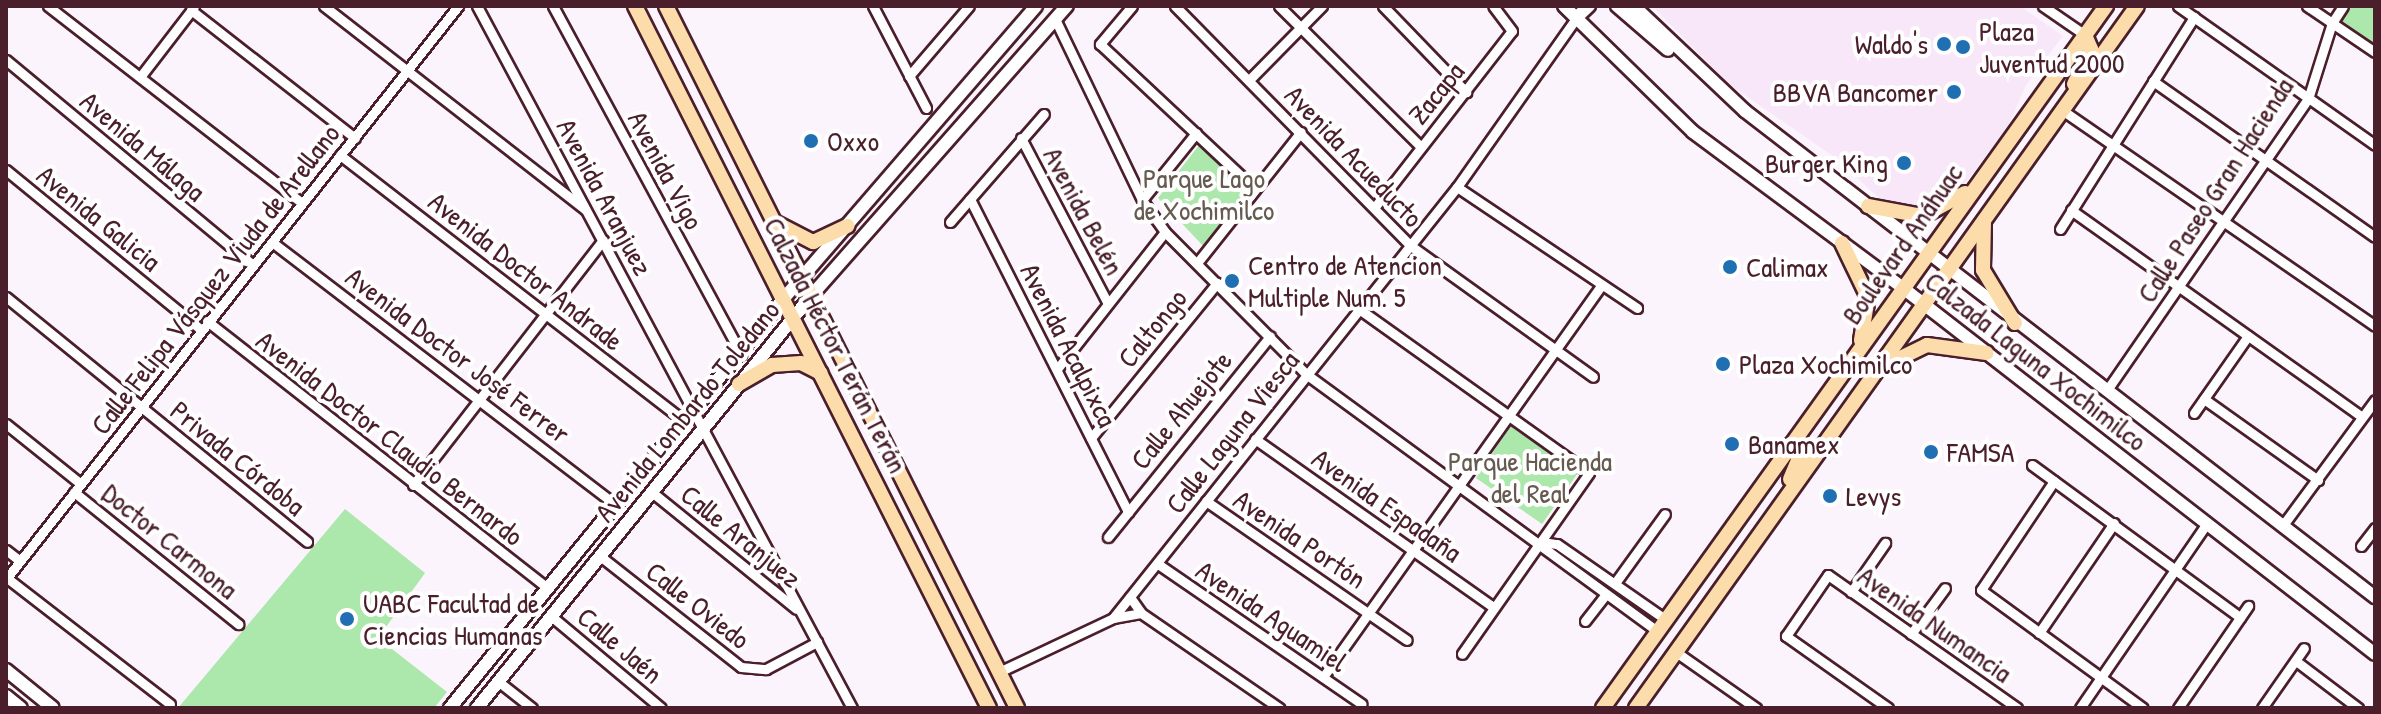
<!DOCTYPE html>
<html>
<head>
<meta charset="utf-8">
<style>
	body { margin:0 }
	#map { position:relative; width:2381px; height:714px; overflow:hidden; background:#fcf4fc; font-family:"Patrick Hand",sans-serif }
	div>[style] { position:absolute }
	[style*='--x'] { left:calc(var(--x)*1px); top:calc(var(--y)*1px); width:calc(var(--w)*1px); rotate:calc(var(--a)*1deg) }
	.built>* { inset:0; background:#f8e7f9 }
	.green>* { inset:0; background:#ace7ab }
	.roads { filter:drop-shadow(2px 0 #4a1f2b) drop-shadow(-2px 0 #4a1f2b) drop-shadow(0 2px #4a1f2b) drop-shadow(0 -2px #4a1f2b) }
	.street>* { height:9px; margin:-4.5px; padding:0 4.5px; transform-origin:4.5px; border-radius:4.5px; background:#fff }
	.secondary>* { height:12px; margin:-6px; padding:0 6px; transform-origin:6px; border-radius:6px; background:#fff }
	.primary>* { height:14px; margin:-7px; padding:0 7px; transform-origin:7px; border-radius:7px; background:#fddcac }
	.dots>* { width:22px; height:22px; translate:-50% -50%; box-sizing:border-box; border:4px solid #fff; border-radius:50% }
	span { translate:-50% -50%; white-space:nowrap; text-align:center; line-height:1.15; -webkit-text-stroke:8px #fff; paint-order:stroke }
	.poi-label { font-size:28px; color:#4a1f2b }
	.left { translate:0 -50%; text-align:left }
	.right { translate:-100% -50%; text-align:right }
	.street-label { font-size:28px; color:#4a1f2b }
	.park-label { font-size:28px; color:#675b51 }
	.frame { position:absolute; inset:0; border:8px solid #4a1f2b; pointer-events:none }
</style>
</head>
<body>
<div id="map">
	<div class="built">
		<div style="clip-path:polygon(1652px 6px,2020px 6px,2063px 36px,2026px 85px,2008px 126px,1960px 190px,1920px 210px,1896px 208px,1880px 199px,1834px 157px,1729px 84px)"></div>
	</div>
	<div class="green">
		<div style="clip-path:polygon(2348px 6px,2375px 6px,2375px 47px,2337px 22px)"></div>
		<div style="clip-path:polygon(1203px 140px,1255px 189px,1204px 247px,1158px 198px)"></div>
		<div style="clip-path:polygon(1511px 425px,1578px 473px,1542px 524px,1476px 478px)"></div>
		<div style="clip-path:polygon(345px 509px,425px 573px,378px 638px,447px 692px,434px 708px,178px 708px)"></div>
	</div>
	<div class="roads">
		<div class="street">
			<div style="--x:48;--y:6;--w:321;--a:37.8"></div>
			<div style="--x:324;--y:6;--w:331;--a:37.9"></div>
			<div style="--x:477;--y:6;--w:796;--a:61.89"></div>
			<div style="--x:553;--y:6;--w:396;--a:61.6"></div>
			<div style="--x:873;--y:6;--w:115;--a:62.5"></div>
			<div style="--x:1132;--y:6;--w:50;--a:130.1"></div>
			<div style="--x:1100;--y:44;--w:212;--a:43.1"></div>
			<div style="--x:1175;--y:6;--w:337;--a:45.5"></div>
			<div style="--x:1411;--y:246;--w:224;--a:35.7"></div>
			<div style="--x:1279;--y:6;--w:200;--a:44.8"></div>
			<div style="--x:1383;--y:6;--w:120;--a:46"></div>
			<div style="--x:2043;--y:6;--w:51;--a:34.6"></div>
			<div style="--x:2178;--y:6;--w:241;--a:35.2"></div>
			<div style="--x:2307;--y:6;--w:82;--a:34.1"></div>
			<div style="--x:191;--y:10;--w:208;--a:38"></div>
			<div style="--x:1055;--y:19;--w:201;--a:64.3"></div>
			<div style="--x:1142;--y:200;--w:39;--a:54"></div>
			<div style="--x:1165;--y:232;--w:200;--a:45.2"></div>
			<div style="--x:1306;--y:374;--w:435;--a:36.2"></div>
			<div style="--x:6;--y:60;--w:321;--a:39.7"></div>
			<div style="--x:909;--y:76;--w:92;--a:-49.4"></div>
			<div style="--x:140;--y:77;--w:88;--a:-52.4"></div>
			<div style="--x:1249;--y:80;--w:104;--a:-45.4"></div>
			<div style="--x:2153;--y:81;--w:271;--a:35.1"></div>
			<div style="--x:2062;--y:110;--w:380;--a:34.6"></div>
			<div style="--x:1021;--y:138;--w:187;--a:62.3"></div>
			<div style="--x:340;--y:155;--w:436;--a:37.7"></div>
			<div style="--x:6;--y:170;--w:251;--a:39.3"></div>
			<div style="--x:1457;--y:187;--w:217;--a:33.9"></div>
			<div style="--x:970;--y:199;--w:351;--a:63.2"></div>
			<div style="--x:1142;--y:200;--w:86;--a:-51.1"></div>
			<div style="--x:1374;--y:208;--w:224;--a:-52.1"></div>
			<div style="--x:1512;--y:31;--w:31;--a:-127"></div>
			<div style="--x:2071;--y:210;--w:357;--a:35.4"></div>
			<div style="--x:950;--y:222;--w:143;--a:-49"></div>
			<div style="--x:2060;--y:229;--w:251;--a:-57.7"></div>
			<div style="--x:272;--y:242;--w:433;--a:37.4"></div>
			<div style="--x:1197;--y:263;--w:167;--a:-51.6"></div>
			<div style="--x:6;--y:297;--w:388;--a:39.1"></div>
			<div style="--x:1359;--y:309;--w:282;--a:35.5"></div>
			<div style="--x:1589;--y:473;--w:221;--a:125.1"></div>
			<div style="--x:207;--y:321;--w:432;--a:38.1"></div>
			<div style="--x:1057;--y:369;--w:174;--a:-51.8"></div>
			<div style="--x:2107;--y:390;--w:354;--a:-55.4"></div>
			<div style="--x:2308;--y:99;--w:80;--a:-72.5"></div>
			<div style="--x:2332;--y:23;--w:20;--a:-57"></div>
			<div style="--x:2204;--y:399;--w:140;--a:35.4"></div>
			<div style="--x:2194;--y:413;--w:94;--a:-55"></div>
			<div style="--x:6;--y:424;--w:96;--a:38.7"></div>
			<div style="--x:1091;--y:438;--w:200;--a:-50.9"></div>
			<div style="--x:1255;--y:439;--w:291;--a:35.2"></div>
			<div style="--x:2032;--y:465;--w:258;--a:36.2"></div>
			<div style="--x:2054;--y:481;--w:131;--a:123.8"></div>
			<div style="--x:1981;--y:590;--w:200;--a:36.1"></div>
			<div style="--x:413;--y:485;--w:310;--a:-52.2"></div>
			<div style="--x:74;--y:492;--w:211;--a:38.8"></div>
			<div style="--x:653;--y:493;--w:184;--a:39"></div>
			<div style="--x:1206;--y:501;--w:244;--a:34.7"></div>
			<div style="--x:2283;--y:525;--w:155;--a:-53.6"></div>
			<div style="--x:1108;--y:537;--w:258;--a:-51.1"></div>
			<div style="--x:1542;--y:542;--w:15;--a:8"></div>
			<div style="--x:1557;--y:544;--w:131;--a:34.8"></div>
			<div style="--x:2361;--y:546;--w:23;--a:-52"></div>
			<div style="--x:6;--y:550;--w:18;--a:38"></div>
			<div style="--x:600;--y:556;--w:179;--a:38.2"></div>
			<div style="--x:741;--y:667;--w:25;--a:5"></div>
			<div style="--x:766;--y:669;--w:58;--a:-27.9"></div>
			<div style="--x:1158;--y:564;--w:247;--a:34.5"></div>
			<div style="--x:7;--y:578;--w:206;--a:37.7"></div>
			<div style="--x:6;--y:579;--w:730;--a:-51.73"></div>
			<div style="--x:1615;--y:583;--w:85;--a:-54.1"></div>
			<div style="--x:1851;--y:592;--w:60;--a:-55.2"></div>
			<div style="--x:1130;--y:597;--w:19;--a:55"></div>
			<div style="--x:1141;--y:613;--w:168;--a:34.5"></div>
			<div style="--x:551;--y:616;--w:143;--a:39.9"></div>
			<div style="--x:1113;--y:618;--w:28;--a:-10"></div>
			<div style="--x:1585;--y:621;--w:33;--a:-52"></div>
			<div style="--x:2039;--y:633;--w:133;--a:-55.7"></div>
			<div style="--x:1911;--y:634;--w:57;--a:-53.5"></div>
			<div style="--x:1676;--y:652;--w:98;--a:35"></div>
			<div style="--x:2296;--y:661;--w:78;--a:37.2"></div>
			<div style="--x:999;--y:672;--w:126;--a:-25.3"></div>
			<div style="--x:1113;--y:618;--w:551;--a:-51.41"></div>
			<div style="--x:1457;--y:187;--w:207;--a:-54.8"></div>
			<div style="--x:1323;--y:677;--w:481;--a:-54.6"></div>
			<div style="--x:499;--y:682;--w:42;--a:38.2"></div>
			<div style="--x:1888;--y:708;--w:125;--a:-144.8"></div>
			<div style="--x:1786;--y:636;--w:74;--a:-55.5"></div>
			<div style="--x:1828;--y:575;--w:231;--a:35.1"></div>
			<div style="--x:2080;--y:708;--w:222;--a:-55.5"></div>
			<div style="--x:2178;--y:708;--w:124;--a:-55.5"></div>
			<div style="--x:2262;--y:708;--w:73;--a:-55"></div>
		</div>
		<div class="secondary">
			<div style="--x:1564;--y:6;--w:180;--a:44.3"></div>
			<div style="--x:1693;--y:132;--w:262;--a:36.6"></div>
			<div style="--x:1903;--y:288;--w:597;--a:37.79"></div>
			<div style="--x:1617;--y:6;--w:67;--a:40.8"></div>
			<div style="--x:1634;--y:6;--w:153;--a:43.4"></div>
			<div style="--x:1745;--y:111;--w:796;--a:37.65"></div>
			<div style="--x:1576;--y:18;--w:18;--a:-43"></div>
			<div style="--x:6;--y:670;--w:60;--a:39"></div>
			<div style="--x:6;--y:696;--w:19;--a:39"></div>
			<div style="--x:450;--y:708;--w:530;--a:-50.82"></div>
			<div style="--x:785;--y:297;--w:384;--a:-49.2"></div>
			<div style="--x:477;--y:708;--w:530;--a:-50.97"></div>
			<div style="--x:811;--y:296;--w:387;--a:-48.6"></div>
		</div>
		<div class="primary">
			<div style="--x:635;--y:6;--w:786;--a:63.24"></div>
			<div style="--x:666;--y:6;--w:785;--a:63.43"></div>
			<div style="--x:2074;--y:84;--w:39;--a:-64"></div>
			<div style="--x:2091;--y:49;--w:15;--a:-113"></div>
			<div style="--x:1868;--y:206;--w:56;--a:10.3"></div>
			<div style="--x:1923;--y:216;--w:48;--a:-28.7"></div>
			<div style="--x:1984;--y:221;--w:49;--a:91.2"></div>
			<div style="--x:1983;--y:270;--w:62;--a:58.9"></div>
			<div style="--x:776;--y:223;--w:42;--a:27.2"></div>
			<div style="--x:813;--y:242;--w:38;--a:-25"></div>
			<div style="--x:1842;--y:243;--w:60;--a:64.3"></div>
			<div style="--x:1868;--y:297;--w:44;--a:99.2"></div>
			<div style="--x:1882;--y:367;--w:50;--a:-26.1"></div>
			<div style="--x:1927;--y:345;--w:60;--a:7.7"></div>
			<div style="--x:739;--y:384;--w:38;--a:-30"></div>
			<div style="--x:772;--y:365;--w:29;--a:-4"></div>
			<div style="--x:801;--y:363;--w:22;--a:27"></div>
			<div style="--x:1789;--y:446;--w:16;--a:50"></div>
			<div style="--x:1799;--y:458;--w:23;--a:113"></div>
			<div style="--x:1603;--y:708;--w:864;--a:-54.38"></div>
			<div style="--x:1636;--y:708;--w:862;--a:-54.49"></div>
		</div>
	</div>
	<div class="dots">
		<div style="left:1944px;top:44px;background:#1f6fb2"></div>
		<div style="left:1963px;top:47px;background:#1f6fb2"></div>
		<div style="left:1954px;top:92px;background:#1f6fb2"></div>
		<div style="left:811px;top:141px;background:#1f6fb2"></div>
		<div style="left:1904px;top:163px;background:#1f6fb2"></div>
		<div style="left:1730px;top:267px;background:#1f6fb2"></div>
		<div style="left:1232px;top:281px;background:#1f6fb2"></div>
		<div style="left:1723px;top:364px;background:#1f6fb2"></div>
		<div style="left:1732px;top:444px;background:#1f6fb2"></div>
		<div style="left:1931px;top:452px;background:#1f6fb2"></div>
		<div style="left:1830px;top:496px;background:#1f6fb2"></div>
		<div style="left:347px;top:619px;background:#1f6fb2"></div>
	</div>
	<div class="poi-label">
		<span class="left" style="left:1979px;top:47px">Plaza<br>Juventud 2000</span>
		<span class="right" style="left:1928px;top:44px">Waldo's</span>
		<span class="right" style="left:1938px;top:92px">BBVA Bancomer</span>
		<span class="left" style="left:827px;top:141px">Oxxo</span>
		<span class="right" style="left:1888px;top:163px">Burger King</span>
		<span class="left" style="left:1248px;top:281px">Centro de Atencion<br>Multiple Num. 5</span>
		<span class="left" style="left:1746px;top:267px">Calimax</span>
		<span class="left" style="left:1739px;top:364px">Plaza Xochimilco</span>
		<span class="left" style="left:1748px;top:444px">Banamex</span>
		<span class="left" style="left:1947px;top:452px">FAMSA</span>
		<span class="left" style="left:1846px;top:496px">Levys</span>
		<span class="left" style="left:363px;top:619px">UABC Facultad de<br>Ciencias Humanas</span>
	</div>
	<div class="street-label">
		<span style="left:1436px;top:93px;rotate:-51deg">Zacapa</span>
		<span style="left:143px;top:146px;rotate:40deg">Avenida Málaga</span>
		<span style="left:1354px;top:156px;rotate:46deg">Avenida Acueducto</span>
		<span style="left:666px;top:170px;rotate:62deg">Avenida Vigo</span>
		<span style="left:2215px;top:190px;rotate:-57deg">Calle Paseo Gran Hacienda</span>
		<span style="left:605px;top:197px;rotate:62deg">Avenida Aranjuez</span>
		<span style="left:1084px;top:211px;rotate:62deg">Avenida Belén</span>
		<span style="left:99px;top:218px;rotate:39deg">Avenida Galicia</span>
		<span style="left:1902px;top:244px;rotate:-55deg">Boulevard Anáhuac</span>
		<span style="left:526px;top:271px;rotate:38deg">Avenida Doctor Andrade</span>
		<span style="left:215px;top:279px;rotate:-52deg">Calle Felipa Vásquez Viuda de Arellano</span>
		<span style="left:1152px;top:328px;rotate:-51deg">Caltongo</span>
		<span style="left:836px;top:345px;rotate:63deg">Calzada Héctor Terán Terán</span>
		<span style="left:1069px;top:345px;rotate:63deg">Avenida Acalpixca</span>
		<span style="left:458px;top:355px;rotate:37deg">Avenida Doctor José Ferrer</span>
		<span style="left:2036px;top:361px;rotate:38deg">Calzada Laguna Xochimilco</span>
		<span style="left:1181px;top:410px;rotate:-51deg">Calle Ahuejote</span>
		<span style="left:687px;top:411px;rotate:-51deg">Avenida Lombardo Toledano</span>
		<span style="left:1232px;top:432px;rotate:-52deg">Calle Laguna Viesca</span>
		<span style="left:390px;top:438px;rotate:38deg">Avenida Doctor Claudio Bernardo</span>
		<span style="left:238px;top:458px;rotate:39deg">Privada Córdoba</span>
		<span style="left:1387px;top:505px;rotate:35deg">Avenida Espadaña</span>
		<span style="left:741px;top:536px;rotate:39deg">Calle Aranjuez</span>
		<span style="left:1300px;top:539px;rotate:34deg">Avenida Portón</span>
		<span style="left:170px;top:541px;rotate:39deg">Doctor Carmona</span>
		<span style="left:698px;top:605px;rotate:38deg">Calle Oviedo</span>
		<span style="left:1272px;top:616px;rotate:34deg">Avenida Aguamiel</span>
		<span style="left:1935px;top:624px;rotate:35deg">Avenida Numancia</span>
		<span style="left:620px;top:645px;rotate:40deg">Calle Jaén</span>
	</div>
	<div class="park-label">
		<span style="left:1204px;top:194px">Parque Lago<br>de Xochimilco</span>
		<span style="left:1530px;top:477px">Parque Hacienda<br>del Real</span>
	</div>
	<div class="frame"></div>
</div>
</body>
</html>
